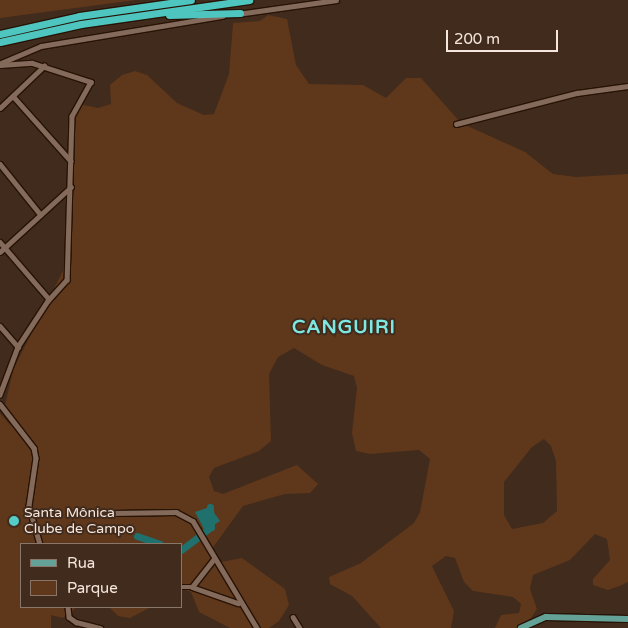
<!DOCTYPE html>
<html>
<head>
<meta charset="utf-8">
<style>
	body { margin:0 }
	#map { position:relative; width:628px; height:628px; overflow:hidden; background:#412b1c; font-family:"Varela Round",sans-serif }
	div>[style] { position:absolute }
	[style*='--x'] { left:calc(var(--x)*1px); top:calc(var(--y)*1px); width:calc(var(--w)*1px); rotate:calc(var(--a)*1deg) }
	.green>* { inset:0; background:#5f371b }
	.water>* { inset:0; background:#20706d }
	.river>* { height:7px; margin:-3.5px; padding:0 3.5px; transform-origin:3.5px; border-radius:3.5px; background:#20706d }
	.roads { filter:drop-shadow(1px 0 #271305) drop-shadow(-1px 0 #271305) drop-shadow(0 1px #271305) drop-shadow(0 -1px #271305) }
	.minor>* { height:4.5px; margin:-2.25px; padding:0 2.25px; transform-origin:2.25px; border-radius:2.25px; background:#836a5a }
	.major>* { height:5.5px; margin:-2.75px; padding:0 2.75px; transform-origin:2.75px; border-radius:2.75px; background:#64a197 }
	.highway>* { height:7px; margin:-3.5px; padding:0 3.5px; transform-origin:3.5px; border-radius:3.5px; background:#4fc5bf }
	.dots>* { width:14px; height:14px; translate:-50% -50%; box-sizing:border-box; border:2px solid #412b1c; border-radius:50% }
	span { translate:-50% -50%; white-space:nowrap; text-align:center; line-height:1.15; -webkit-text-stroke:4px #412b1c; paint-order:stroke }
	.poi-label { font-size:14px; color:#f6e7de }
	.left { translate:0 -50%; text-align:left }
	.district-label { font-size:19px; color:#7de8e2; font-weight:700; letter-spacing:1px }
	.legend { position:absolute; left:20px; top:543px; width:162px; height:65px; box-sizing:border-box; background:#412b1c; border:1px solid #89766a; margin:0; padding:6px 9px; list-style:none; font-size:15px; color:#f6e7de }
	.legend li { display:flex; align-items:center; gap:10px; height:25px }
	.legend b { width:25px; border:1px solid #89766a }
	.scale { position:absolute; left:446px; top:30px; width:112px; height:22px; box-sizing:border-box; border:2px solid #f6e7de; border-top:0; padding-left:6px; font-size:15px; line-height:18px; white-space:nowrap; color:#f6e7de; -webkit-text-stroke:4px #412b1c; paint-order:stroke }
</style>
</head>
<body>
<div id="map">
	<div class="green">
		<div style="clip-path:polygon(0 0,136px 0,0 18px)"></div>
		<div style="clip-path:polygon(evenodd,268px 15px,287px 19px,296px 65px,309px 84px,363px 85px,386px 98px,406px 78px,421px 78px,461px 123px,525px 152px,553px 174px,576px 177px,628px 174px,628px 582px,622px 585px,608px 590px,593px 585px,593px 579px,610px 560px,607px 539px,595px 534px,570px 560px,533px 575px,530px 589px,537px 609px,531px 618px,517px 628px,495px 628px,501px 615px,519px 613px,521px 604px,513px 597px,473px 591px,464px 582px,455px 558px,446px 556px,432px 566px,454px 611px,451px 628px,381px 628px,352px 596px,330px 584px,329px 577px,361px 563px,414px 523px,420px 512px,430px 459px,419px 450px,370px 454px,356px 451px,352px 433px,357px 388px,354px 376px,322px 365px,294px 348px,278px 357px,269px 374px,271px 441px,259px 451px,214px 468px,209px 477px,214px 491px,223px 494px,297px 465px,318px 484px,310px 493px,285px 494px,243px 506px,211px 550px,216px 563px,242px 558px,285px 589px,289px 605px,279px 621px,269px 628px,230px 628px,199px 612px,191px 592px,181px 588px,181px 544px,21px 544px,21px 607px,77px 607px,63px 618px,51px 615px,51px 628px,0 628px,0 413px,10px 425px,5px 406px,13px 370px,67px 263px,71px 119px,79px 104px,98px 108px,111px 104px,110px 85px,122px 75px,135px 71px,147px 75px,177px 103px,204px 115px,214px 114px,229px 74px,233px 23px,260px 21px,268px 15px,544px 439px,551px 446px,556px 461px,557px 511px,543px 523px,512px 529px,504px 515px,504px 482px,532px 447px,544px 439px)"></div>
		<div style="clip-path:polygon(109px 607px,151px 607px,130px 618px,118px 616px)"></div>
	</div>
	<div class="water">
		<div style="clip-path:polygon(210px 507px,220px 521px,205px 531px,195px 512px)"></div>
	</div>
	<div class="river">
		<div style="--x:203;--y:533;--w:10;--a:-37"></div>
		<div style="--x:211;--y:527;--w:20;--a:-93"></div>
		<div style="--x:137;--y:536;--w:24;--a:19"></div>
		<div style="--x:181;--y:550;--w:21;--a:-37"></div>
	</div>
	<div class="roads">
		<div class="minor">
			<div style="--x:238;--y:14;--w:99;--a:-8.1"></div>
			<div style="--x:1;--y:63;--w:43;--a:-23"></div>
			<div style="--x:41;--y:46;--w:184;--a:-9.4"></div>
			<div style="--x:0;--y:65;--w:32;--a:-4"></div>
			<div style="--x:32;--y:63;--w:62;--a:17.9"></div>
			<div style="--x:91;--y:82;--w:39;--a:119"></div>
			<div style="--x:72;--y:116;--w:164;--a:91.7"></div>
			<div style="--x:67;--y:280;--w:28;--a:132"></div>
			<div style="--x:48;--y:301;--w:55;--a:123.1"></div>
			<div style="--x:18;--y:347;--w:51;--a:110.6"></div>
			<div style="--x:13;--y:96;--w:87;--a:48.3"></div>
			<div style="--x:0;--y:108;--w:61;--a:-43.7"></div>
			<div style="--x:456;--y:124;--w:125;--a:-14.4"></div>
			<div style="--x:577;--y:93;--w:51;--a:-7.8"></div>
			<div style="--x:0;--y:164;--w:65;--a:51.2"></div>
			<div style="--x:0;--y:242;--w:75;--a:49.3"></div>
			<div style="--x:0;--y:252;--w:96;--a:-42.5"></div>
			<div style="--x:0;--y:326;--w:28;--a:49"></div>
			<div style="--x:0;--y:404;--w:56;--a:52.3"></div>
			<div style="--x:34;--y:448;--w:10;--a:79"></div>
			<div style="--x:36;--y:458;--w:49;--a:98.3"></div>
			<div style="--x:29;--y:506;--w:40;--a:74"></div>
			<div style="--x:112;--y:513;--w:64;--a:-0.9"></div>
			<div style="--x:176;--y:512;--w:19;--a:28"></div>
			<div style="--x:193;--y:521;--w:125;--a:59.1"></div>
			<div style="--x:181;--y:587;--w:11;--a:0"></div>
			<div style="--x:192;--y:587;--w:34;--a:-52"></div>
			<div style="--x:192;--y:587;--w:49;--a:19.2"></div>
			<div style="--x:68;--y:607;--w:10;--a:84"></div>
			<div style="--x:69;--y:617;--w:9;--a:36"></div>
			<div style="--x:76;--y:622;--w:25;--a:14"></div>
			<div style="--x:293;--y:617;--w:13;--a:58"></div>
		</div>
		<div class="major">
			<div style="--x:521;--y:628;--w:27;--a:-24"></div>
			<div style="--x:546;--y:617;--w:82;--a:1.4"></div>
		</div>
		<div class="highway">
			<div style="--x:169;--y:15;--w:71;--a:-1.6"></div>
			<div style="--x:0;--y:34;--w:81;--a:-12.8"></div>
			<div style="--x:79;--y:16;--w:113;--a:-8.1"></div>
			<div style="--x:0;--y:42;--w:83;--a:-12.5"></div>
			<div style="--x:81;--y:24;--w:170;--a:-8.1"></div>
		</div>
	</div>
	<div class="dots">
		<div style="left:14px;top:521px;background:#54cdc7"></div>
	</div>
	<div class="poi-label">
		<span class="left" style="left:24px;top:521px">Santa Mônica<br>Clube de Campo</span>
	</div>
	<div class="district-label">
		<span style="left:344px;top:328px">CANGUIRI</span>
	</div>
	<ul class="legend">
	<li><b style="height:6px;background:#64a197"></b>Rua</li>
	<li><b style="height:14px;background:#5f371b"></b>Parque</li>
	</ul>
	<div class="scale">200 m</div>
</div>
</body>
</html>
